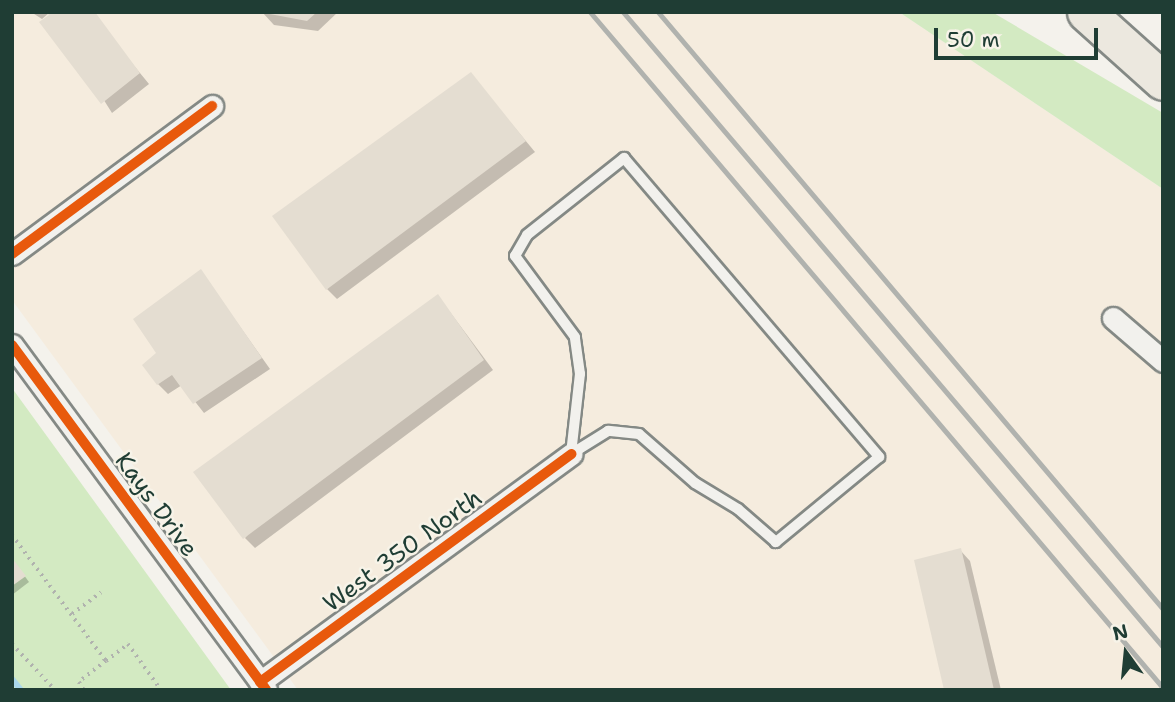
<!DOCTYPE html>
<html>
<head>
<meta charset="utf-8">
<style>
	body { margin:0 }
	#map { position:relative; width:1175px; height:702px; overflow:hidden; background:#f4f2ec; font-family:"Shantell Sans",sans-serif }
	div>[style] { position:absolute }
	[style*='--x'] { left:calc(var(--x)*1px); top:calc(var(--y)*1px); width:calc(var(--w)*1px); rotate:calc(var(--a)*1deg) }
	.built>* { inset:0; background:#f5ecde }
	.green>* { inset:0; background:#d3eac2 }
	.shadow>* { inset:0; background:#0003 }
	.stream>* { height:6px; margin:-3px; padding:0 3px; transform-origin:3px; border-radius:3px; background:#aad8ec }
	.building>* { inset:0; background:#e4ddd1 }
	.path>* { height:3.5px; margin-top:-1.75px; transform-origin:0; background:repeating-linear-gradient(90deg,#b0b2ae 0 2px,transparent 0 7px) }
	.roads { filter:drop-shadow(2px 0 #848985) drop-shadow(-2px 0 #848985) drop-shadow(0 2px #848985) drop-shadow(0 -2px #848985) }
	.service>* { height:10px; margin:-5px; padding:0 5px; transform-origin:5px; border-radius:5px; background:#f2f1ed }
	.minor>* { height:21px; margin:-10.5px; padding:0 10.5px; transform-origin:10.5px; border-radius:10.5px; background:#f2f1ed }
	.motorway>* { height:37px; margin:-18.5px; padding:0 18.5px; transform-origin:18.5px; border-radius:18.5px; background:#ece8df }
	.rail>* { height:5px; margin:-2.5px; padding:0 2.5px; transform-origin:2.5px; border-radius:2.5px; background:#b0b2ae }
	.cycleway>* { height:10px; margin:-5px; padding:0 5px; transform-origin:5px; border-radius:5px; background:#e8590c }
	span { translate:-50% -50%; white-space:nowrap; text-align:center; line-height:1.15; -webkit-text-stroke:5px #f7f3e8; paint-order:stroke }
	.street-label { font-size:24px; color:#1f3d34 }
	.frame { position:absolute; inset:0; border:14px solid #1f3d34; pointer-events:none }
	.north { position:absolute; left:1091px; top:618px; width:70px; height:70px; -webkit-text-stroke:5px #f7f3e8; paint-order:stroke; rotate:345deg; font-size:19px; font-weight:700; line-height:28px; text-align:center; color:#1f3d34 }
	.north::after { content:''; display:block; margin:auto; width:24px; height:32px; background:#1f3d34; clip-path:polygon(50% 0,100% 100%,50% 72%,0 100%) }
	.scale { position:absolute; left:934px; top:28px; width:164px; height:32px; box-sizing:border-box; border:4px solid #1f3d34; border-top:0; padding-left:9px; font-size:21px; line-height:24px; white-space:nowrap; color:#1f3d34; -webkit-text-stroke:5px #f7f3e8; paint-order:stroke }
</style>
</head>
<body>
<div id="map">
	<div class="built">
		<div style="clip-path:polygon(12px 12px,899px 12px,1163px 189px,1163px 690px,298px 690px,12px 300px)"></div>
	</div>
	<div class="green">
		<div style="clip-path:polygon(899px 12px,992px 12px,1163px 113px,1163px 189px)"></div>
		<div style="clip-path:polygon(12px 388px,231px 690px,12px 690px)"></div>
	</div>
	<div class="shadow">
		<div style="clip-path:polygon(31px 12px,90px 12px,149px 84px,112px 113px,49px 13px,42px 19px)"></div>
		<div style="clip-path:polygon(262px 12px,338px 12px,318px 31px,274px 25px)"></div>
		<div style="clip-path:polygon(471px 75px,535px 152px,337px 299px,327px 289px)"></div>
		<div style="clip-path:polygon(201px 272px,270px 369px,204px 413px,182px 385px,168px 394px,158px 384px,159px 353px)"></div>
		<div style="clip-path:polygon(438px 296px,493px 370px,255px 548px,245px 538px)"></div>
		<div style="clip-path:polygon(960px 550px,970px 561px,1001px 690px,945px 690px)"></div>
		<div style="clip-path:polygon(12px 559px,29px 582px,12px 595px)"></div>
	</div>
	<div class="stream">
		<div style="--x:12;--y:679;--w:14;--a:51"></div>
	</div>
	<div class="building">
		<div style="clip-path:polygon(46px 12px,95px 12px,140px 73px,101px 104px,39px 22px,49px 15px)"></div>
		<div style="clip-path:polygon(259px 12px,317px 12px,307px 21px)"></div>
		<div style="clip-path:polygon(471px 72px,526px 141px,326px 290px,272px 216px)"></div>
		<div style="clip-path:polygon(201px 269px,262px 358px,193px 404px,172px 375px,157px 385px,142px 365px,156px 353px,133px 319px)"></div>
		<div style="clip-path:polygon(438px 294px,484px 360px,243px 539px,193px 472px)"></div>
		<div style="clip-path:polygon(961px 548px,994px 690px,944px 690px,914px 560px)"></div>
		<div style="clip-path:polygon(12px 558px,26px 576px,12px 586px)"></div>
	</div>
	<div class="path">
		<div style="--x:12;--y:535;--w:157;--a:53.3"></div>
		<div style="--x:106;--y:661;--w:34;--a:142"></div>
		<div style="--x:79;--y:682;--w:9;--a:58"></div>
		<div style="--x:72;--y:614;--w:36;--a:-37"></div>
		<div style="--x:12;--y:644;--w:63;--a:46.9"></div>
		<div style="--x:106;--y:661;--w:28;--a:-38"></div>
		<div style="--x:128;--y:644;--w:57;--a:54.3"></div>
	</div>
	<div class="roads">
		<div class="service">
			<div style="--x:624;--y:158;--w:393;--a:49.5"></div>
			<div style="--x:879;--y:457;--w:134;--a:140.5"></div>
			<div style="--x:776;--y:542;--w:50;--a:-139"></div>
			<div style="--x:738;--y:509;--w:50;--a:-148.8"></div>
			<div style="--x:695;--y:483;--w:74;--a:-138.8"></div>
			<div style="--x:639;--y:434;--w:31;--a:-174"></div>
			<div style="--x:608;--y:431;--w:44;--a:148.1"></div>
			<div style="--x:571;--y:454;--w:81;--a:-83.6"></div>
			<div style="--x:580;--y:374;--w:37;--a:-98"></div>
			<div style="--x:575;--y:337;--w:101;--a:-126.5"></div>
			<div style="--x:515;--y:256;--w:24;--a:-60"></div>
			<div style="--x:527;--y:235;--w:124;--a:-38.4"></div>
		</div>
		<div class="minor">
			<div style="--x:12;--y:254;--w:249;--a:-36.5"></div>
			<div style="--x:1113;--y:318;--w:66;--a:40.7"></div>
			<div style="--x:12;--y:345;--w:428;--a:53.6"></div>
			<div style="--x:260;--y:682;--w:386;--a:-36.2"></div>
		</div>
		<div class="motorway">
			<div style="--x:1086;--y:12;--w:103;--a:41.9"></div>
		</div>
	</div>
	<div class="rail">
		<div style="--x:590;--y:12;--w:886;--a:49.71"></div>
		<div style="--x:623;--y:12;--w:834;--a:49.62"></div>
		<div style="--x:658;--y:12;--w:782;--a:49.77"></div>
	</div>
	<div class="cycleway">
		<div style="--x:12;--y:254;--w:249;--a:-36.5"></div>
		<div style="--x:12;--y:345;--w:428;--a:53.6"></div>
		<div style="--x:260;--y:682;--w:386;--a:-36.2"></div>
	</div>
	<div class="street-label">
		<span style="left:156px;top:505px;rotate:54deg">Kays Drive</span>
		<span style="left:403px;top:551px;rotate:-36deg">West 350 North</span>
	</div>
	<div class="frame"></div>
	<div class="north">N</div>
	<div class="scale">50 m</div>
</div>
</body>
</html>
